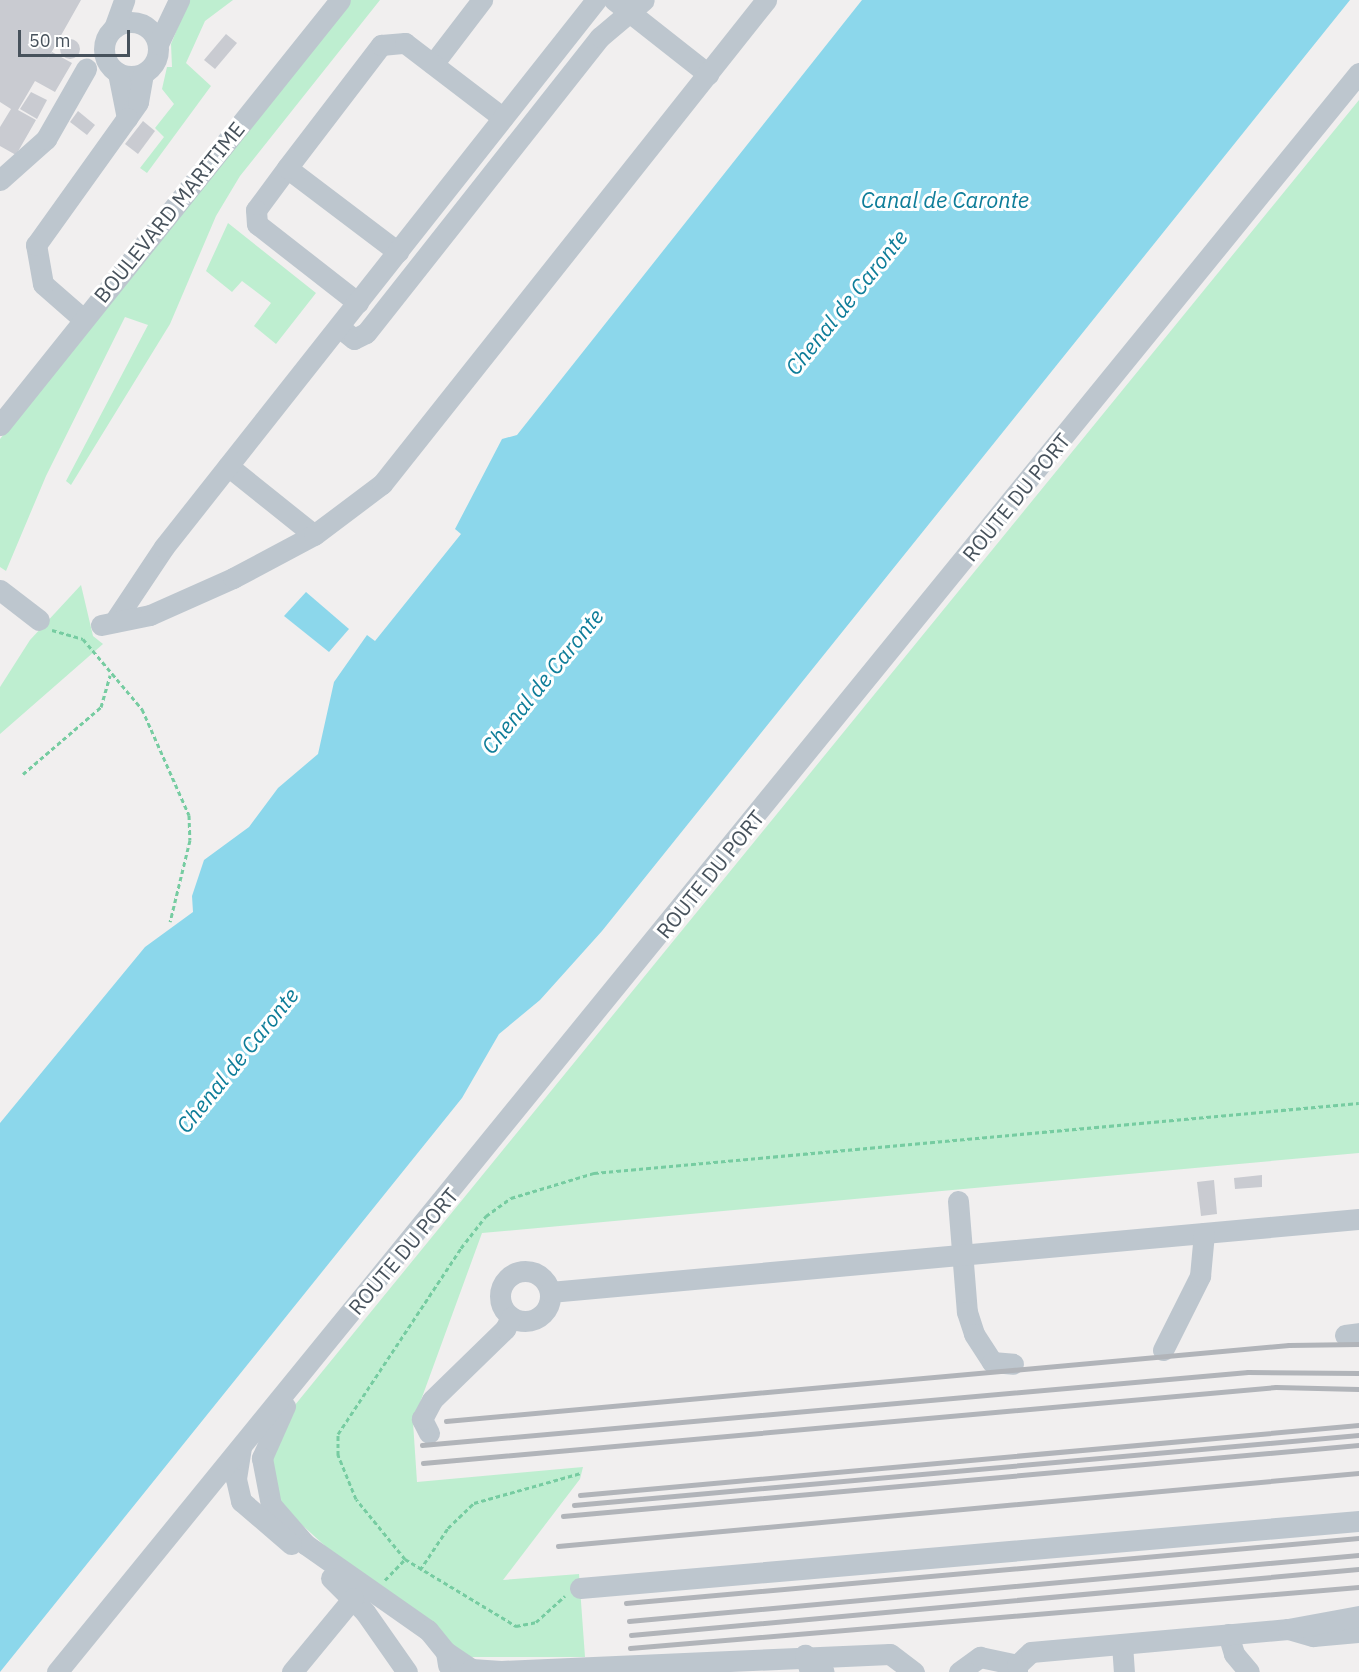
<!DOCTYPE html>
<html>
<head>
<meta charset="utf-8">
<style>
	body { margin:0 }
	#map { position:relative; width:1359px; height:1672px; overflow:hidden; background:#f1efef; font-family:"IBM Plex Sans",sans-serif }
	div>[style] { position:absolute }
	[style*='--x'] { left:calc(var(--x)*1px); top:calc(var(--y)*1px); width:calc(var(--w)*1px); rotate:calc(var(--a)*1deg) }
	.green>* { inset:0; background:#beeed0 }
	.water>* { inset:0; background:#8cd7eb }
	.building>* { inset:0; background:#c9cbd1 }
	.round { border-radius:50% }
	.path>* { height:3px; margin-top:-1.5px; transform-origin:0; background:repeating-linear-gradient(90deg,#76cca1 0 4.5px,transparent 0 7.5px) }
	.minor>* { height:21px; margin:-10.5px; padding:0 10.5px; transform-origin:10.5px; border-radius:10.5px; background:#bdc6ce }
	.minor>.ring { margin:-10.5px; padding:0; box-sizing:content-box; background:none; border:21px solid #bdc6ce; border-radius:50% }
	.rail>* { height:4.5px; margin:-2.25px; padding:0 2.25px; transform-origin:2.25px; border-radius:2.25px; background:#b1b4b9 }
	span { translate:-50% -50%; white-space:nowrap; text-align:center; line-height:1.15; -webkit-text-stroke:6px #fff; paint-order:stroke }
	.street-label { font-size:21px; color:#47525c }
	.water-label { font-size:22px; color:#0e7d99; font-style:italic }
	.scale { position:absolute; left:18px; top:30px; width:112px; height:27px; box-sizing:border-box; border:3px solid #47525c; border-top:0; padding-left:8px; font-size:18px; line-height:21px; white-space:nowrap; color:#47525c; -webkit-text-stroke:4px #fff; paint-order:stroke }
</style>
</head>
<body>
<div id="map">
	<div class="green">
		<div style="clip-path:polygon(189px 0,233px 0,205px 21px,186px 63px,211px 86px,147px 173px,140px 168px,164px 137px,155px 128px,174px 104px,162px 89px,167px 67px,172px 67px,171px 44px)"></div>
		<div style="clip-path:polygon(350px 0,380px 0,240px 176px,216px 216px,170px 324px,71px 485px,66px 481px,148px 325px,125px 317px,46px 476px,6px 571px,0 567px,0 439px)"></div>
		<div style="clip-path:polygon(1359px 100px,1359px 1153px,482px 1233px,413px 1422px,417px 1482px,583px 1467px,580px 1479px,503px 1580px,579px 1574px,585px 1657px,465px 1657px,357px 1575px,279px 1504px,270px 1460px,286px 1416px)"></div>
		<div style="clip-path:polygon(228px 223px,316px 293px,276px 344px,254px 326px,271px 303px,242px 281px,232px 292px,206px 271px)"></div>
		<div style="clip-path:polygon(81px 585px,93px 636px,103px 644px,0 734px,0 687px,30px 640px)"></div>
	</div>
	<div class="water">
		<div style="clip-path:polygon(862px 0,1350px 0,602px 931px,540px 1000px,499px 1034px,462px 1098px,0 1672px,0 1123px,145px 947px,193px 912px,192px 896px,204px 860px,249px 827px,278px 788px,318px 754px,334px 682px,367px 635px,375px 641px,461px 534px,455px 529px,502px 439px,517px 435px)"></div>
		<div style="clip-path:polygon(306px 592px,349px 629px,329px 652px,284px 616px)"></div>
	</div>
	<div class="building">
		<div style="clip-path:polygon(0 0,81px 0,46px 62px,52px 52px,72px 63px,55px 92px,35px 81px,18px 110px,36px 120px,16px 155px,0 146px,0 127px,11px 109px,0 102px)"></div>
		<div style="clip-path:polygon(226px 34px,237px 43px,215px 69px,204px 60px)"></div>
		<div class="round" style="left:60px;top:39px;width:20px;height:20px"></div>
		<div style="clip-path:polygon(31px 92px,47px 100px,37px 119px,20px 109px)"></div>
		<div style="clip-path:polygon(78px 111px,95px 125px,87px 135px,70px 122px)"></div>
		<div style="clip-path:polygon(143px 121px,155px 131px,138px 154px,125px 144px)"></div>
		<div style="clip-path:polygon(1262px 1175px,1262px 1187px,1235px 1189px,1234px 1178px)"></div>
		<div style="clip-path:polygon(1214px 1180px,1217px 1214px,1201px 1216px,1197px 1182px)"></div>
	</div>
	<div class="path">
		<div style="--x:52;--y:630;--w:32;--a:16"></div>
		<div style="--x:83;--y:639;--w:92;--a:49.9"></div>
		<div style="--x:142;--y:709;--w:116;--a:66.1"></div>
		<div style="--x:189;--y:815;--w:25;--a:88"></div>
		<div style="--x:190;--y:840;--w:84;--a:103.7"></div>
		<div style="--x:23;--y:774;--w:103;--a:-40.7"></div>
		<div style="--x:101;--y:707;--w:33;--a:-74"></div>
		<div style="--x:405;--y:1559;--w:77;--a:-129.2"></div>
		<div style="--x:356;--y:1499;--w:48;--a:-112.2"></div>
		<div style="--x:338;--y:1455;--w:21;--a:-90"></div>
		<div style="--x:338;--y:1434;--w:223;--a:-56.5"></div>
		<div style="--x:461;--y:1248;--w:41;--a:-52"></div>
		<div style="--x:486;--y:1216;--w:31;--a:-36"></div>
		<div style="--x:511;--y:1198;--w:87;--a:-16.8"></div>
		<div style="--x:594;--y:1173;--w:768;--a:-5.23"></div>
		<div style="--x:420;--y:1570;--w:50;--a:-56.3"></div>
		<div style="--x:448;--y:1528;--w:36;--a:-44"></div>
		<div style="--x:474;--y:1503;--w:111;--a:-15.7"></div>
		<div style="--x:385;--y:1580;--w:29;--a:-46"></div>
		<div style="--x:405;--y:1559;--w:130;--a:31.1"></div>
		<div style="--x:516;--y:1626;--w:20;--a:-11"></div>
		<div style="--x:536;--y:1622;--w:39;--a:-42"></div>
	</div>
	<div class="minor">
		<div style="--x:614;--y:0;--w:120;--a:38.2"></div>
		<div class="ring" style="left:104px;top:22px;width:33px;height:33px"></div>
		<div style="--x:114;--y:28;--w:30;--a:-70"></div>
		<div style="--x:158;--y:44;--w:49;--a:-64.5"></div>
		<div style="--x:433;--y:64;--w:81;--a:-52.6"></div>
		<div style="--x:118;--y:73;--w:46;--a:78.7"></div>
		<div style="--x:127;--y:118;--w:19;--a:-55"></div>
		<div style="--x:138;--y:102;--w:28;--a:-80"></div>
		<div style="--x:287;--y:168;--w:52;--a:126.4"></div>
		<div style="--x:256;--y:210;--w:14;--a:86"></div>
		<div style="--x:257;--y:224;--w:128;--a:38"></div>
		<div style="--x:0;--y:180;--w:62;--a:-41.7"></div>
		<div style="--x:46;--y:139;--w:81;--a:-60.3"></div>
		<div style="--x:398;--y:252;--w:139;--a:-142.9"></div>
		<div style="--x:287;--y:168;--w:155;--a:-52.6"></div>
		<div style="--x:381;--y:45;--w:24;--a:-5"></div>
		<div style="--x:405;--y:43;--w:123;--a:37.4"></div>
		<div style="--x:83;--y:319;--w:53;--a:-138.8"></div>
		<div style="--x:43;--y:284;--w:40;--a:-100"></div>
		<div style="--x:36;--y:245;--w:156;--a:-54.4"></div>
		<div style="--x:339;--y:327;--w:19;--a:39"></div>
		<div style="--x:354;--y:339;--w:13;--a:-27"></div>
		<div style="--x:366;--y:333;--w:377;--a:-51.7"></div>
		<div style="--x:600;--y:37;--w:57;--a:-40.1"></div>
		<div style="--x:0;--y:425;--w:544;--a:-51.34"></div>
		<div style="--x:228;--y:466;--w:110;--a:38.7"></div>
		<div style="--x:0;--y:590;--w:49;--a:37.6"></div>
		<div style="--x:114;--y:622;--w:90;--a:-56.3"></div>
		<div style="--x:164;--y:547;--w:697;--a:-51.7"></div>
		<div style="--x:101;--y:625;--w:50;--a:-11.5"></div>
		<div style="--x:150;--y:615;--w:91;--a:-24"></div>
		<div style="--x:233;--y:578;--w:92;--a:-28"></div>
		<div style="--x:314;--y:535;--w:85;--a:-36.9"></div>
		<div style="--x:382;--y:484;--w:618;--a:-51.57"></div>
		<div style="--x:958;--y:1201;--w:111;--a:85.4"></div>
		<div style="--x:967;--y:1312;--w:23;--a:72"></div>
		<div style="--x:974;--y:1334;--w:33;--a:57"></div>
		<div style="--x:992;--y:1362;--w:21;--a:5"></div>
		<div class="ring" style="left:500px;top:1271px;width:29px;height:29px"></div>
		<div style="--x:550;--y:1292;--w:812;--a:-5.16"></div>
		<div style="--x:1345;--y:1335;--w:14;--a:-8"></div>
		<div style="--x:1163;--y:1350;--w:83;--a:-63.4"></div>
		<div style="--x:1200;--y:1276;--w:43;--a:-84.7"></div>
		<div style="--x:285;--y:1406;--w:57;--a:113.9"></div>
		<div style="--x:262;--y:1458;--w:48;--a:79.2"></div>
		<div style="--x:271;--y:1505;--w:52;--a:48.9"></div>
		<div style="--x:305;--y:1544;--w:150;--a:35"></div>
		<div style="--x:428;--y:1630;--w:28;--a:51"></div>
		<div style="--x:446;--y:1652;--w:13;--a:81"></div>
		<div style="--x:429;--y:1433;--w:16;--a:-117"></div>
		<div style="--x:422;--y:1419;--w:21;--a:-62"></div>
		<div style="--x:432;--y:1400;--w:102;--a:-44.2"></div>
		<div style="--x:505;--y:1329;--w:13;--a:-63"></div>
		<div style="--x:241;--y:1447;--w:32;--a:99"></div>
		<div style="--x:236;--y:1479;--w:23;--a:77"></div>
		<div style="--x:241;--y:1501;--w:66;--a:40.7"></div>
		<div style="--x:331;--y:1578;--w:48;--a:45"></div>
		<div style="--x:365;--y:1612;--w:73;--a:55"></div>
		<div style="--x:580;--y:1588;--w:782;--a:-4.92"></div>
		<div style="--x:1288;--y:1629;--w:26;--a:16"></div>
		<div style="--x:1313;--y:1636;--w:46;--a:-5"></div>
		<div style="--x:1228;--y:1634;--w:21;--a:73"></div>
		<div style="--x:1234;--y:1654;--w:23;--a:50"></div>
		<div style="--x:1122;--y:1644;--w:28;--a:86"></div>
		<div style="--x:446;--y:1652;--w:30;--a:34"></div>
		<div style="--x:471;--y:1669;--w:30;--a:4"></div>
		<div style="--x:501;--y:1671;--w:389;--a:-2.5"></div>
		<div style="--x:890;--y:1654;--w:30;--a:37"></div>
		<div style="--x:57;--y:1672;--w:2062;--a:-50.85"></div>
		<div style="--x:292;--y:1672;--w:96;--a:-50.5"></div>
		<div style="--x:810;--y:1672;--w:18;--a:-106"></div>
		<div style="--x:805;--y:1655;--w:25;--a:42"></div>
		<div style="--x:959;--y:1672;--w:26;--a:-36"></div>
		<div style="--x:980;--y:1657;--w:38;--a:12"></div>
		<div style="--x:1017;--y:1672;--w:7;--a:-90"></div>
		<div style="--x:1017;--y:1665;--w:19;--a:-43"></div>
		<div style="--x:1031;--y:1652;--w:258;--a:-5.1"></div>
		<div style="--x:1288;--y:1629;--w:72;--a:-10.4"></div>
	</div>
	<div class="rail">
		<div style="--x:446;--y:1421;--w:846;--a:-5.15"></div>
		<div style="--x:1289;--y:1345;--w:70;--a:-0.8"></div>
		<div style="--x:422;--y:1445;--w:829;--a:-5.05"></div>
		<div style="--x:1248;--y:1372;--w:111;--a:0.5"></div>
		<div style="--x:423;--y:1463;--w:856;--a:-5.09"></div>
		<div style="--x:1276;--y:1387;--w:83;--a:1.4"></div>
		<div style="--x:580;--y:1495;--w:782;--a:-5.13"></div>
		<div style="--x:574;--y:1505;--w:788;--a:-5.1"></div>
		<div style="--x:563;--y:1516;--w:799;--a:-5.1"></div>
		<div style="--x:558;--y:1546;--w:804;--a:-5.21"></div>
		<div style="--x:626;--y:1603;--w:736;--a:-5.07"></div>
		<div style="--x:629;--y:1621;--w:733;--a:-5.17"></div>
		<div style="--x:631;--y:1635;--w:731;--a:-5.18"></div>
		<div style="--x:630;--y:1648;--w:732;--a:-4.78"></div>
	</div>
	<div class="street-label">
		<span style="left:169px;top:212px;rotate:-51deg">BOULEVARD MARITIME</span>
		<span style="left:1016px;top:497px;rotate:-51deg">ROUTE DU PORT</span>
		<span style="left:710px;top:874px;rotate:-51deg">ROUTE DU PORT</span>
		<span style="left:403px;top:1251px;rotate:-50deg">ROUTE DU PORT</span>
	</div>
	<div class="water-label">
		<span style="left:945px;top:200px">Canal de Caronte</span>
		<span style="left:846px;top:302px;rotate:-51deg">Chenal de Caronte</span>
		<span style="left:542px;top:681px;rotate:-51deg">Chenal de Caronte</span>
		<span style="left:237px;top:1060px;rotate:-51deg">Chenal de Caronte</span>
	</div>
	<div class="scale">50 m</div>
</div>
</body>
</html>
